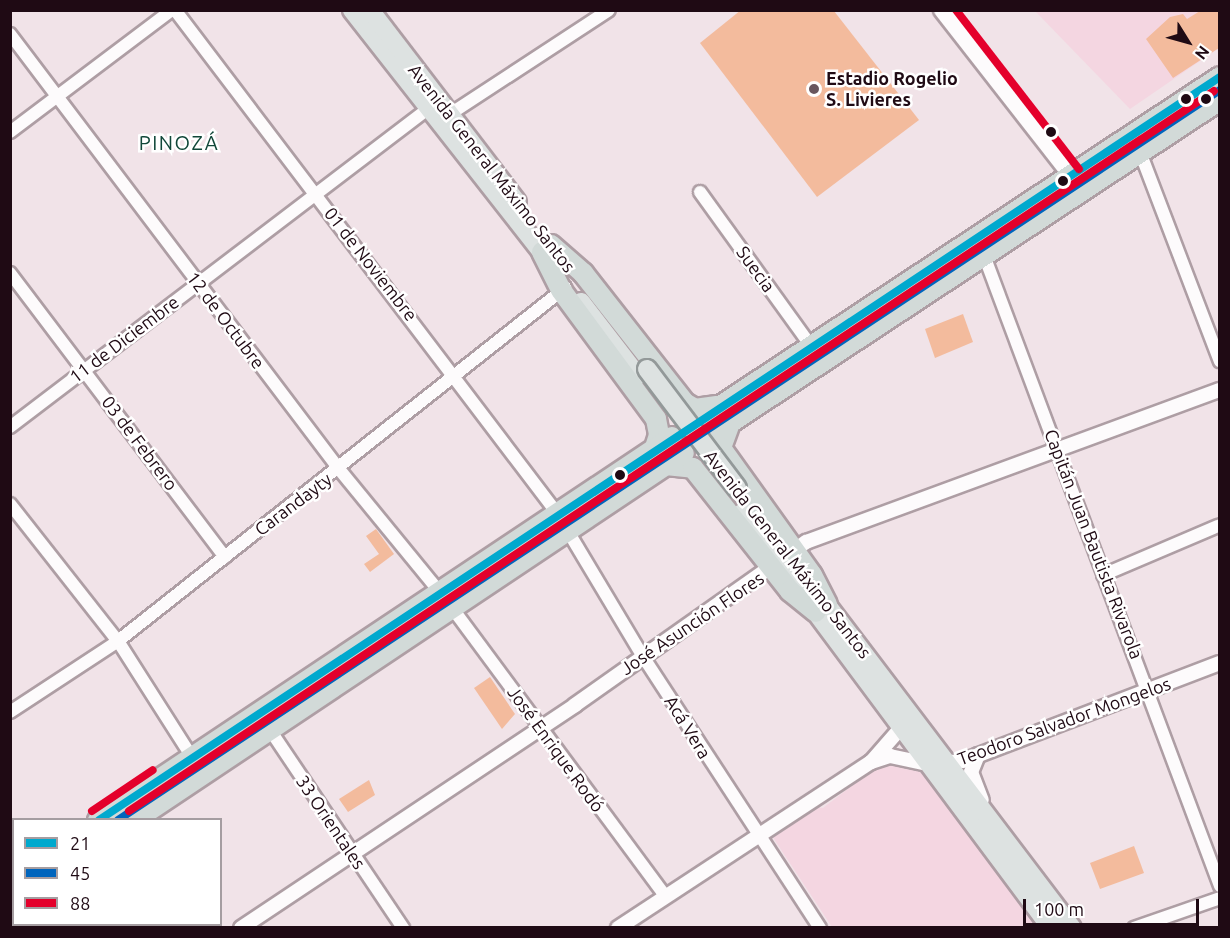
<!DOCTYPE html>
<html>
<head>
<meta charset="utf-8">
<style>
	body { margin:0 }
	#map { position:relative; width:1230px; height:938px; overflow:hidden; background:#f1e3e8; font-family:Ubuntu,sans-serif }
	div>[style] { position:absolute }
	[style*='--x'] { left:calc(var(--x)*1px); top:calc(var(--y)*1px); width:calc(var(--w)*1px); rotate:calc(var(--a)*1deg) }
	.built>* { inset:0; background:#f4d6e1 }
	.green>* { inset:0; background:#f3bb9d }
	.roads { filter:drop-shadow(2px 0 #ae9ea4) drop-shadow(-2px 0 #ae9ea4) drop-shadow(0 2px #ae9ea4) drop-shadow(0 -2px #ae9ea4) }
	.minor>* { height:12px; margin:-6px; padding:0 6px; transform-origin:6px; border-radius:6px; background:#fdfbfc }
	.tertiary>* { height:14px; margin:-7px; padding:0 7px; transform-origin:7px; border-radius:7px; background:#fdfbfc }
	.secondary>* { height:16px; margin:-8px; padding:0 8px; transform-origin:8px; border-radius:8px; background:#fdfbfc }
	.primary>* { height:18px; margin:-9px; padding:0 9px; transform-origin:9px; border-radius:9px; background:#dde2e1 }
	.trunk>* { height:20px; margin:-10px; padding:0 10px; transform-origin:10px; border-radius:10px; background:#d2dad8 }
	.bridges { filter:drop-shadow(2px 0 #939999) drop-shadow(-2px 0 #939999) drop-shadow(0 2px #939999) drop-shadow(0 -2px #939999) }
	.primary-bridge>* { height:18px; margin:-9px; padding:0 9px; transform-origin:9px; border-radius:9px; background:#dde2e1 }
	.bus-1>* { height:8px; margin:-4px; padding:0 4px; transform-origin:4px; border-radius:4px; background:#00a9ce }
	.bus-2>* { height:8px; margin:-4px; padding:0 4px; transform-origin:4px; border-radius:4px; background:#0065bd }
	.bus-3>* { height:8px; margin:-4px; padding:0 4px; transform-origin:4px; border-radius:4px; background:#e4002b }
	.dots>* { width:16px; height:16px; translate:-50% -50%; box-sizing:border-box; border:3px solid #fff; border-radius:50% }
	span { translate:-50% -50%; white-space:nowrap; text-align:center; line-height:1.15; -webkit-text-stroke:5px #fff; paint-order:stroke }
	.poi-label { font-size:18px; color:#1f0a14; font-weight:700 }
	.left { translate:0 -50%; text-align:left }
	.street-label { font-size:18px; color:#1f0a14 }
	.neighbourhood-label { font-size:20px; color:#114739; letter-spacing:1.5px }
	.frame { position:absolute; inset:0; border:12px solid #1f0a14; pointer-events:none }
	.legend { position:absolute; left:12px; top:818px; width:210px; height:108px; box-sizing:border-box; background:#fff; border:2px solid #a59da1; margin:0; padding:8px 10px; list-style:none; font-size:18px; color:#1f0a14 }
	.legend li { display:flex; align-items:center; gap:12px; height:30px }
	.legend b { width:30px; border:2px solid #a59da1 }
	.north { position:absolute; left:1158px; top:12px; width:60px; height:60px; -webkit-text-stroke:4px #fff; paint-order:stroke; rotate:127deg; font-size:16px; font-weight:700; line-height:24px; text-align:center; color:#1f0a14 }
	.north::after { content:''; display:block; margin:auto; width:21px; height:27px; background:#1f0a14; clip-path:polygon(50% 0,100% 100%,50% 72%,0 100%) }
	.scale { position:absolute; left:1023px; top:899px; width:176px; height:27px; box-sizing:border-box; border:3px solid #1f0a14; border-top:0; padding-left:8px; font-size:18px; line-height:21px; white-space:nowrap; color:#1f0a14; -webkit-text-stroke:4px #fff; paint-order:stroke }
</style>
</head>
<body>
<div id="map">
	<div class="built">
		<div style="clip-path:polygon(1035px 11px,1219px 11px,1219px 48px,1130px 109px)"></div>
		<div style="clip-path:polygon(897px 762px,922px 773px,1044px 927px,832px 927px,772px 836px,815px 807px,823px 808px,880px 764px)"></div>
	</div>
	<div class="green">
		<div style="clip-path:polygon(741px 10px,834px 11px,919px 120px,817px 197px,700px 43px)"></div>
		<div style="clip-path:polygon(1200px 11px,1219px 11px,1219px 48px,1173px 78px,1146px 39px,1170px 17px,1183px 14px,1187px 19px)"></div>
		<div style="clip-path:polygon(963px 314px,973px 342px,935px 358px,925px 329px)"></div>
		<div style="clip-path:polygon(376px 529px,394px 554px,370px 572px,364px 564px,379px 554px,366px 536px)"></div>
		<div style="clip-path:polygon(490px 677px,515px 714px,502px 729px,474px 688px)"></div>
		<div style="clip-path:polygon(369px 780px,375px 795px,348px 812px,339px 799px)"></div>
		<div style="clip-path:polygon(1134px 846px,1144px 873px,1100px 889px,1090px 863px)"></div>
	</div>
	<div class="roads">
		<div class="minor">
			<div style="--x:175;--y:10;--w:632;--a:52.79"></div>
			<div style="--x:557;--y:513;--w:165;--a:59.1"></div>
			<div style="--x:642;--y:655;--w:326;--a:56.9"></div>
			<div style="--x:10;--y:34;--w:545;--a:52.9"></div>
			<div style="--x:339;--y:469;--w:171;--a:50.7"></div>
			<div style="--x:447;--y:601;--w:367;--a:53.5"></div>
			<div style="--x:444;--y:118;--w:197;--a:-33.2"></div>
			<div style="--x:10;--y:132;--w:203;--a:-37"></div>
			<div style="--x:1140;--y:152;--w:224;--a:69.1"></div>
			<div style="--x:700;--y:192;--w:190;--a:54.2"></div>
			<div style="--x:982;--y:250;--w:679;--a:69.48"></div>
			<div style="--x:10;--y:273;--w:356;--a:52.9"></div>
			<div style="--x:10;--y:427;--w:532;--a:-37.28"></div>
			<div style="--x:10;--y:504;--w:174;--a:51.8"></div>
			<div style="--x:118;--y:641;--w:138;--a:57.5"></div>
			<div style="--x:1103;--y:575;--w:127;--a:-23.1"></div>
			<div style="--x:10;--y:712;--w:129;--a:-33.3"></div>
			<div style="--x:118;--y:641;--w:570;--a:-38.3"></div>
			<div style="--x:260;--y:715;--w:257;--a:56.1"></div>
			<div style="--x:1134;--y:928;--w:91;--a:-19.2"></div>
		</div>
		<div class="tertiary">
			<div style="--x:978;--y:755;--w:18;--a:112"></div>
			<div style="--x:971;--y:772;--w:30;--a:69"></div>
			<div style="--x:871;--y:762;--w:20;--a:-18"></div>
			<div style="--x:890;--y:756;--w:38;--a:12"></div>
			<div style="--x:927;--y:764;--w:36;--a:-5"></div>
			<div style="--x:963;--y:761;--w:275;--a:-20.9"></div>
			<div style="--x:204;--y:924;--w:4;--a:63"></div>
			<div style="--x:241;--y:928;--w:402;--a:-33.7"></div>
			<div style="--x:575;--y:705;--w:283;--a:-35.2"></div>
			<div style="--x:806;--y:542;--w:441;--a:-20.2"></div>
			<div style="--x:618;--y:928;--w:303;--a:-33.3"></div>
			<div style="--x:871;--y:762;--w:53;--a:-48.8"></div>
		</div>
		<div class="secondary">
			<div style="--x:942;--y:10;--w:209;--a:52"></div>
		</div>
		<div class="primary">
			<div style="--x:352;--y:10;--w:323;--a:51.9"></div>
			<div style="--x:370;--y:10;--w:242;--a:52.6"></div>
			<div style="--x:581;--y:302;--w:93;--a:52.4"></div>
			<div style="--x:737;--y:488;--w:41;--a:52"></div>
			<div style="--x:742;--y:513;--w:517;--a:53.33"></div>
			<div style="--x:817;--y:592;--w:422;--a:52.8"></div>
		</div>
		<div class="trunk">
			<div style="--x:551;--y:245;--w:43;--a:41.2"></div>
			<div style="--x:583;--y:273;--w:165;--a:51.9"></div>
			<div style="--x:685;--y:403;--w:12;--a:31"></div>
			<div style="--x:695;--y:409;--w:22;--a:-8"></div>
			<div style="--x:542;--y:252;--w:42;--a:63.4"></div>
			<div style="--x:561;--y:290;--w:160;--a:53.6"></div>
			<div style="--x:656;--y:419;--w:16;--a:79"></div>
			<div style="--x:659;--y:435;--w:16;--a:108"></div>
			<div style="--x:696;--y:422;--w:627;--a:-33.36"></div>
			<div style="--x:730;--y:423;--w:27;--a:110"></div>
			<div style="--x:721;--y:448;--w:156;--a:54.4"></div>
			<div style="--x:812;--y:575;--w:33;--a:63"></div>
			<div style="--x:707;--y:438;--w:614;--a:-33.38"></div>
			<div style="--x:666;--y:465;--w:27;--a:6"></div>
			<div style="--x:693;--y:468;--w:157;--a:51.7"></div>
			<div style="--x:790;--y:591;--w:33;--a:39"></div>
			<div style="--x:98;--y:820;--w:690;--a:-33.71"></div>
			<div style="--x:135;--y:820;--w:660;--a:-33.76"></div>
			<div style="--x:10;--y:877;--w:4;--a:-27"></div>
			<div style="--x:10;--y:900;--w:4;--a:-27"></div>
		</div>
	</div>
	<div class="bridges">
		<div class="primary-bridge">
			<div style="--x:647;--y:369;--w:149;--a:52.9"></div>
		</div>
	</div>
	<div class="bus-1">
		<div style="--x:99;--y:820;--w:1345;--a:-33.54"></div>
	</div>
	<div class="bus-2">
		<div style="--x:118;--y:820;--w:1322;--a:-33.52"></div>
	</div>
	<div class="bus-3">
		<div style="--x:956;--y:10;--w:201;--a:52.3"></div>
		<div style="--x:92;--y:811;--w:73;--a:-33.9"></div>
		<div style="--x:129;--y:811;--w:1302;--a:-33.57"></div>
	</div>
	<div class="dots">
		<div style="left:814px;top:89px;background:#68565e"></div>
		<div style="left:1186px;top:99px;background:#1f0a14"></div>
		<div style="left:1206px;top:99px;background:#1f0a14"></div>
		<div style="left:1051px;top:132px;background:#1f0a14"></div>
		<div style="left:1063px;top:181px;background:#1f0a14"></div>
		<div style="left:620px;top:475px;background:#1f0a14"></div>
	</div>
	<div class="poi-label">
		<span class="left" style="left:826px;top:89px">Estadio Rogelio<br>S. Livieres</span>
	</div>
	<div class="street-label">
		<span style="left:492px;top:168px;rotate:52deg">Avenida General Máximo Santos</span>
		<span style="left:371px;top:264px;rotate:52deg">01 de Noviembre</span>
		<span style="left:756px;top:269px;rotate:54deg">Suecia</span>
		<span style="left:226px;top:320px;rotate:53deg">12 de Octubre</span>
		<span style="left:124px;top:339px;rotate:-37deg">11 de Diciembre</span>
		<span style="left:140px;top:443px;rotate:53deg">03 de Febrero</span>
		<span style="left:293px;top:504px;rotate:-37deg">Carandayty</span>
		<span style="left:1094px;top:544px;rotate:69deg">Capitán Juan Bautista Rivarola</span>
		<span style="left:788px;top:554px;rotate:52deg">Avenida General Máximo Santos</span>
		<span style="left:692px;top:623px;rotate:-34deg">José Asunción Flores</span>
		<span style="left:1064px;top:721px;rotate:-20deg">Teodoro Salvador Mongelos</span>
		<span style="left:688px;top:727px;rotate:58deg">Acá Vera</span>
		<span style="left:556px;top:749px;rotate:54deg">José Enrique Rodó</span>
		<span style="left:331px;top:822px;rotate:56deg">33 Orientales</span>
	</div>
	<div class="neighbourhood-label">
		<span style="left:179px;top:142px">PINOZÁ</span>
	</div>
	<div class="frame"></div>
	<ul class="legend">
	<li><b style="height:8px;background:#00a9ce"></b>21</li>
	<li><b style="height:8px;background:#0065bd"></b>45</li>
	<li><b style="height:8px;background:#e4002b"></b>88</li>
	</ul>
	<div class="north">N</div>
	<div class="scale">100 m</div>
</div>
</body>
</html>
